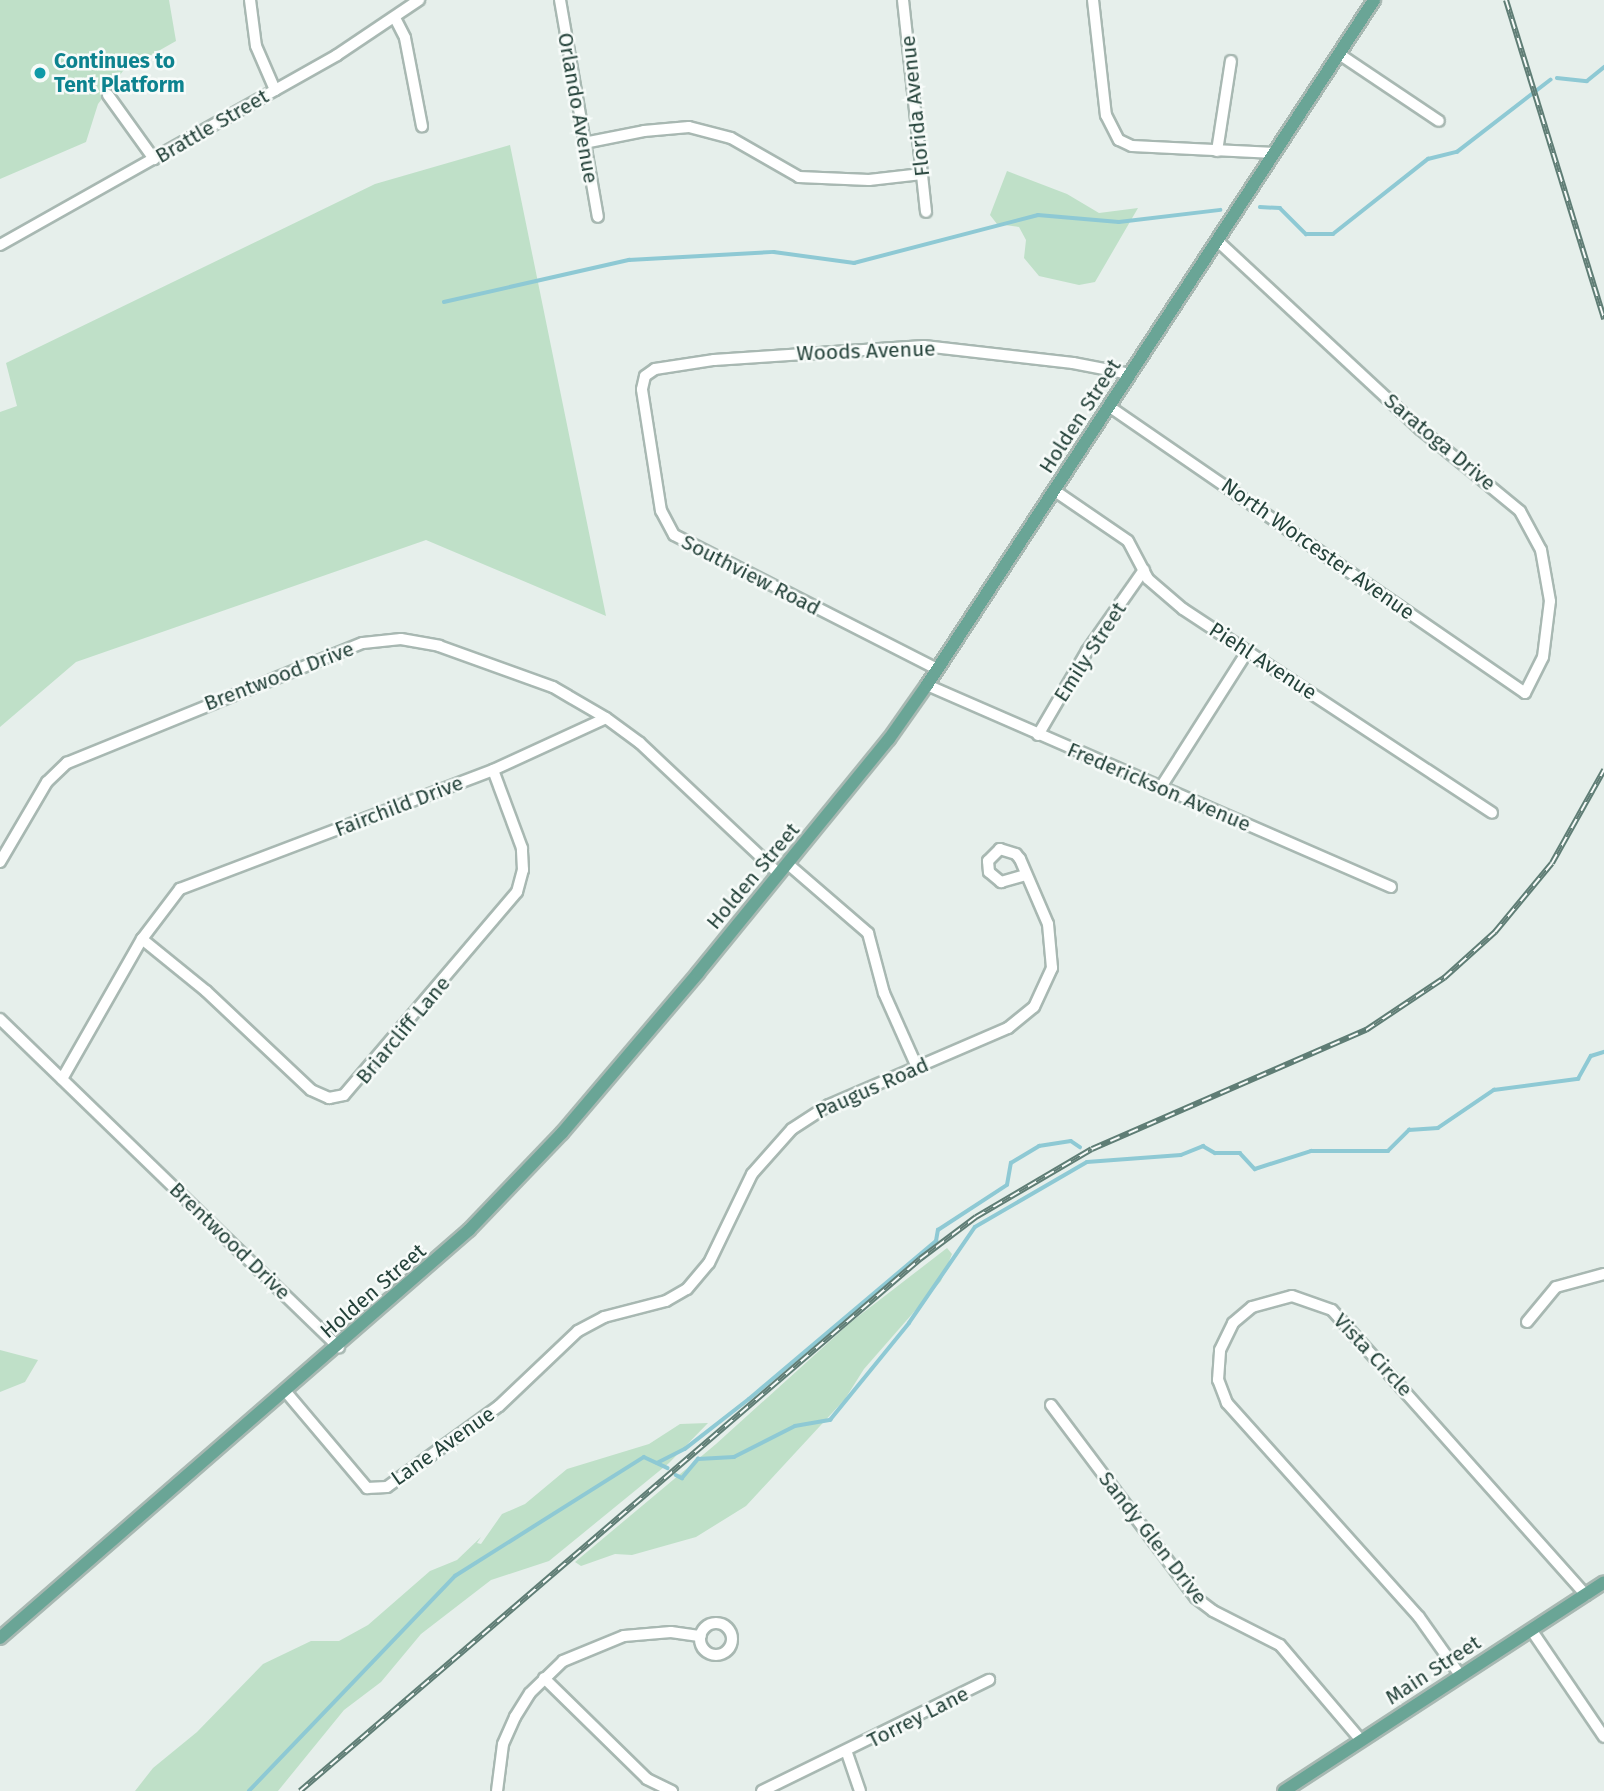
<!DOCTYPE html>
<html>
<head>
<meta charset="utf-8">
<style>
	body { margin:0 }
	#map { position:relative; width:1604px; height:1791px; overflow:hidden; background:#e6efeb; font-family:"Fira Sans",sans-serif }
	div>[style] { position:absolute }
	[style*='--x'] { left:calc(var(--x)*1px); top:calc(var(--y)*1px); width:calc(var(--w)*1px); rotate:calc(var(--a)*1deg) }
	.green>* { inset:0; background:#bfe0c8 }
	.stream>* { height:3.5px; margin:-1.75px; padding:0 1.75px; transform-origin:1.75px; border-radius:1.75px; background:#8ec9d4 }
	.roads { filter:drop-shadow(2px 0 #a8b8b2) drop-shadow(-2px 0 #a8b8b2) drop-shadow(0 2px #a8b8b2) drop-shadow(0 -2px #a8b8b2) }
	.minor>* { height:10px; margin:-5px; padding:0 5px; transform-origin:5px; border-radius:5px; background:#fff }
	.minor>.ring { margin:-5px; padding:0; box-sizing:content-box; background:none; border:10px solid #fff; border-radius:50% }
	.major>* { height:12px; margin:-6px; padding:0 6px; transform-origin:6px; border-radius:6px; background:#6aa596 }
	.rail>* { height:6px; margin-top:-3px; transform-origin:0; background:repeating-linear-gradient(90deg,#f7fbf9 0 10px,#5f7d75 0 20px); box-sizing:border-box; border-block:2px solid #5f7d75 }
	.dots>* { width:19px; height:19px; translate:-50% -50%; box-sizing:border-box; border:4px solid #f7fbf9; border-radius:50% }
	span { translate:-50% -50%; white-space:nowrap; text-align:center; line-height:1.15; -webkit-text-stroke:5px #f7fbf9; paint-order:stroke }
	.culture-label { font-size:21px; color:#0d838f; font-weight:700 }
	.left { translate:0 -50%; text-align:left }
	.street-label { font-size:21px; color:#24423a }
</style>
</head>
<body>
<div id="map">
	<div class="green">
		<div style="clip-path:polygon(0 0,169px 0,176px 41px,123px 71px,98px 104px,86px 142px,0 179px)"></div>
		<div style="clip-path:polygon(510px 145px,606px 616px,426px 540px,76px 662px,0 727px,0 412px,17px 406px,6px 363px,375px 184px)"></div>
		<div style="clip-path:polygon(1007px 171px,1067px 194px,1099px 213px,1138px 208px,1095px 282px,1079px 285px,1039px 276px,1024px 258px,1026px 240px,1019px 227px,997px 224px,990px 215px)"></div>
		<div style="clip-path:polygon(947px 1248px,952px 1254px,941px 1281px,864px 1369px,845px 1399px,746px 1506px,696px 1537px,632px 1555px,615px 1554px,581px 1566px,575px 1562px,716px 1444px,851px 1322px)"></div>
		<div style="clip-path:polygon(0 1350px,38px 1360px,25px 1382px,0 1392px)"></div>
		<div style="clip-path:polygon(708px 1423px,669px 1463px,549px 1561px,491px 1580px,421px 1634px,381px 1682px,344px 1710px,278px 1791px,135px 1791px,153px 1768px,197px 1732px,263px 1664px,311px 1641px,339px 1641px,368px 1625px,430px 1571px,457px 1560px,481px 1537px,477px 1543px,481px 1544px,502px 1514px,525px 1504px,567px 1469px,649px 1444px,680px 1424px)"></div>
	</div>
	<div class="stream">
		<div style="--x:1557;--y:78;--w:30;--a:6"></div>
		<div style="--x:1587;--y:81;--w:22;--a:-39"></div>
		<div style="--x:1260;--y:207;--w:20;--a:3"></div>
		<div style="--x:1280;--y:208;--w:37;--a:45"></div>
		<div style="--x:1306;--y:234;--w:27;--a:0"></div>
		<div style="--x:1333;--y:234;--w:121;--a:-38.3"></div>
		<div style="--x:1428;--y:159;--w:30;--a:-14"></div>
		<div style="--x:1457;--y:152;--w:118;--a:-37.7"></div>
		<div style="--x:444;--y:302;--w:190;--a:-12.8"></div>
		<div style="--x:629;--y:260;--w:145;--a:-3.2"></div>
		<div style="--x:774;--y:252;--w:81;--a:7.8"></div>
		<div style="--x:854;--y:263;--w:190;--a:-14.6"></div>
		<div style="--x:1038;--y:215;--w:81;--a:4.9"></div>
		<div style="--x:1119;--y:222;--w:102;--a:-6.8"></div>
		<div style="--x:657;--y:1463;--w:31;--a:-27"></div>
		<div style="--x:685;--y:1449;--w:81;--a:-38"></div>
		<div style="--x:749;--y:1399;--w:245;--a:-40.2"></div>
		<div style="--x:936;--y:1241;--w:11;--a:-80"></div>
		<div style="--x:938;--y:1230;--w:82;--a:-33.1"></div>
		<div style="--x:1007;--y:1185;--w:22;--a:-80"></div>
		<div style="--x:1011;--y:1163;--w:33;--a:-31"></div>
		<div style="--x:1039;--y:1146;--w:32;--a:-9"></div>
		<div style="--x:1071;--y:1141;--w:11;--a:34"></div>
		<div style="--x:676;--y:1475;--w:7;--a:27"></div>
		<div style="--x:682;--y:1478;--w:25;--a:-50"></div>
		<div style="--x:698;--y:1459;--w:36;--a:-3"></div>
		<div style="--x:734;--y:1457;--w:68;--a:-26.9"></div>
		<div style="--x:795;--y:1426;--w:36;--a:-10"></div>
		<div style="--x:830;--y:1420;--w:125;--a:-50.8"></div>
		<div style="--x:909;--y:1323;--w:116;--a:-55.5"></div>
		<div style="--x:975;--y:1227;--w:129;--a:-30.1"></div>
		<div style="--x:1087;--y:1162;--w:94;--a:-4.3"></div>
		<div style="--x:1181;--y:1155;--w:24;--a:-22"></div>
		<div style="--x:1203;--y:1146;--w:14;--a:30"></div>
		<div style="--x:1215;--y:1153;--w:25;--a:0"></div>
		<div style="--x:1240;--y:1153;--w:22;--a:47"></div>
		<div style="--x:1255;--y:1169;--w:59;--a:-17.8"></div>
		<div style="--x:1311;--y:1151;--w:77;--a:0"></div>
		<div style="--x:1388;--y:1151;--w:30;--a:-45"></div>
		<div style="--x:1409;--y:1130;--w:29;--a:-4"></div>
		<div style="--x:1438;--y:1128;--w:68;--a:-34.2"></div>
		<div style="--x:1494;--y:1090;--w:85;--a:-7.5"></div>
		<div style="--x:1578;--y:1079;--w:26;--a:-61"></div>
		<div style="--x:1591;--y:1056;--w:14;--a:-17"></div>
		<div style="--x:249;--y:1791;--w:298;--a:-46.2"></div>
		<div style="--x:455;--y:1576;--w:223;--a:-32.2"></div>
		<div style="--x:644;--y:1457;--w:26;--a:25"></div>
	</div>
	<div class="roads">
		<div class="minor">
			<div style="--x:250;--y:0;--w:46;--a:82.6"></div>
			<div style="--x:256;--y:46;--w:48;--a:66.6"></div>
			<div style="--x:560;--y:0;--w:220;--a:80.1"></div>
			<div style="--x:903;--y:0;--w:213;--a:83.8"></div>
			<div style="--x:1093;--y:0;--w:116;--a:83.6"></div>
			<div style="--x:1106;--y:115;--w:28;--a:63"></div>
			<div style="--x:1119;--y:140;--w:14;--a:25"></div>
			<div style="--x:1132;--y:146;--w:143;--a:2.8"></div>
			<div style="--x:395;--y:18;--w:22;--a:63"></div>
			<div style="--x:405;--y:38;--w:90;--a:79.1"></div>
			<div style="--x:1339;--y:54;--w:120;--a:33.8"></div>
			<div style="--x:108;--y:95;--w:79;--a:54.3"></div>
			<div style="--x:584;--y:143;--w:61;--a:-11.3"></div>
			<div style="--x:644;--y:131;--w:45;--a:-5.1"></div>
			<div style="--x:689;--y:127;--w:43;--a:14.7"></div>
			<div style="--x:731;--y:138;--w:78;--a:29.8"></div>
			<div style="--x:799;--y:177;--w:70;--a:2.5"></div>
			<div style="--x:869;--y:180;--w:53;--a:-6.5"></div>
			<div style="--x:1217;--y:151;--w:91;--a:-81.2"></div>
			<div style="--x:0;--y:245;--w:387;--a:-29.4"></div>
			<div style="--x:337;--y:55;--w:99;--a:-33.9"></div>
			<div style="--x:1110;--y:407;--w:504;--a:34.57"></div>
			<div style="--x:1525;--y:693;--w:40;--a:-63.4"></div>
			<div style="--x:1543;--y:657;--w:56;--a:-82.9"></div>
			<div style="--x:1550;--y:601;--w:52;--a:-100"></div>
			<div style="--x:1541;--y:550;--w:44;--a:-118.3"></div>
			<div style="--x:1520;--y:511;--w:129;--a:-140.6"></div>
			<div style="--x:1420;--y:429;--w:276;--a:-137.1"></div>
			<div style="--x:1055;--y:491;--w:88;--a:34.4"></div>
			<div style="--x:1128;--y:541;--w:43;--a:62.2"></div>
			<div style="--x:1148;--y:579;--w:46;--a:40.6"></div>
			<div style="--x:1183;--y:609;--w:370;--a:33.4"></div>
			<div style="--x:937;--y:669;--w:295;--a:-153"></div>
			<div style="--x:674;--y:535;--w:27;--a:-118"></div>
			<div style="--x:661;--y:511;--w:123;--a:-98.9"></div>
			<div style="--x:642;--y:389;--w:13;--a:-77"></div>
			<div style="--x:645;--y:376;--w:12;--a:-35"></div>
			<div style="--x:655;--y:369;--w:60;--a:-8.7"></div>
			<div style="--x:714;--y:360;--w:210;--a:-3.8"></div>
			<div style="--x:924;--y:346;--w:150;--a:6.5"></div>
			<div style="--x:1073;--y:363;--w:58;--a:10.9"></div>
			<div style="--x:927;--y:685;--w:506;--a:23.53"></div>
			<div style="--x:1038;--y:735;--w:97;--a:-59.7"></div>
			<div style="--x:1087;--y:651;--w:99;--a:-54.9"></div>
			<div style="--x:1161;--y:787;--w:160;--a:-57.5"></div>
			<div style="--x:0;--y:862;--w:93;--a:-59.6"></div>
			<div style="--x:47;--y:782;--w:28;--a:-44"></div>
			<div style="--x:67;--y:763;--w:319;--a:-22.1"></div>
			<div style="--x:363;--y:643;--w:38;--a:-6"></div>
			<div style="--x:401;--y:639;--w:39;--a:10"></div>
			<div style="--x:439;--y:646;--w:121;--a:19.8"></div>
			<div style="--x:553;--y:687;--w:61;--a:30.3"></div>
			<div style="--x:788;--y:864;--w:106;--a:40.8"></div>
			<div style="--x:868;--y:933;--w:62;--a:75.1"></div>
			<div style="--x:884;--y:993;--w:81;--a:66"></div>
			<div style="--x:142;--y:939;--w:82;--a:39.1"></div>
			<div style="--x:206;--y:991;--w:144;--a:43.3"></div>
			<div style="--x:311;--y:1090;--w:20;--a:24"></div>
			<div style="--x:329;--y:1098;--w:15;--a:-11"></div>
			<div style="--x:344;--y:1095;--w:267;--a:-49.6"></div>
			<div style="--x:517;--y:892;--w:23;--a:-75"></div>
			<div style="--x:523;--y:870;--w:22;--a:-93"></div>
			<div style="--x:522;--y:848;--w:83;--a:-110.4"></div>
			<div style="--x:0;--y:1019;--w:472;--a:44.1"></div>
			<div style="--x:62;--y:1079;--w:161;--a:-60.3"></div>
			<div style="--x:142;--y:939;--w:63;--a:-52.8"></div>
			<div style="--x:180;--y:889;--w:335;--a:-20.8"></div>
			<div style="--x:493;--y:770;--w:124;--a:-24.7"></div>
			<div style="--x:606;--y:718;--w:42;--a:36.3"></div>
			<div style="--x:640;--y:743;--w:191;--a:43.3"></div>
			<div style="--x:1527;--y:1322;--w:45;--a:-50.4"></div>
			<div style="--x:1556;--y:1287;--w:50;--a:-15.2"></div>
			<div style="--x:286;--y:1392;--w:126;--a:49.8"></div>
			<div style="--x:367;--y:1488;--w:20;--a:-3"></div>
			<div style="--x:387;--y:1487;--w:138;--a:-35.9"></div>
			<div style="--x:499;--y:1406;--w:109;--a:-43.5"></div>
			<div style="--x:578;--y:1331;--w:30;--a:-28"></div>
			<div style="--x:604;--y:1317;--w:64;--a:-14.5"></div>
			<div style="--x:666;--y:1301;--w:24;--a:-30"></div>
			<div style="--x:687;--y:1289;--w:34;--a:-50"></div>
			<div style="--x:709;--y:1263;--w:99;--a:-64.2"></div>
			<div style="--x:752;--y:1174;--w:60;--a:-48.4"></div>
			<div style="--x:792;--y:1129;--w:44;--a:-33"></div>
			<div style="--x:829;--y:1105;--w:195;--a:-23.3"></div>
			<div style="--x:1008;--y:1028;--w:33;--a:-39"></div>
			<div style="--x:1034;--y:1007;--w:43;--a:-65.2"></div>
			<div style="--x:1052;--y:968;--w:44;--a:-95.2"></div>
			<div style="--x:1048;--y:924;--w:71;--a:-113.3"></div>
			<div style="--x:1020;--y:859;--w:6;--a:-129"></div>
			<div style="--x:1016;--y:854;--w:17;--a:-163"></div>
			<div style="--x:1000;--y:849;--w:17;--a:135"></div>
			<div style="--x:988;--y:861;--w:11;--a:85"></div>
			<div style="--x:989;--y:872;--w:16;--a:40"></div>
			<div style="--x:1001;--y:882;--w:26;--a:-16"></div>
			<div style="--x:1051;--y:1405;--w:241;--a:53.1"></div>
			<div style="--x:1196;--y:1598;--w:21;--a:37"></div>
			<div style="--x:1213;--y:1611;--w:75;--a:26.9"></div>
			<div style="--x:1280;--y:1645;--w:123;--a:49.6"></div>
			<div class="ring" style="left:700px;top:1623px;width:22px;height:22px"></div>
			<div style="--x:1532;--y:1631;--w:128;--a:55.8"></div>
			<div style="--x:1460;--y:1675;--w:71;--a:-125.3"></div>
			<div style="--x:1419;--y:1617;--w:288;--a:-131.9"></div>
			<div style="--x:1227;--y:1403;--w:25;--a:-111"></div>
			<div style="--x:1218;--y:1380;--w:30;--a:-86"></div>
			<div style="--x:1220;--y:1350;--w:30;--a:-64"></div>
			<div style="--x:1233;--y:1323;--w:25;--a:-40"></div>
			<div style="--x:1252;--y:1307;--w:41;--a:-15.4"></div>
			<div style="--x:1292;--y:1296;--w:42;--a:19.3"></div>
			<div style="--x:1332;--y:1310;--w:382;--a:48.3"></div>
			<div style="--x:544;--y:1678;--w:144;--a:44.4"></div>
			<div style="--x:647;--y:1779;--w:28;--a:26"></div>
			<div style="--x:847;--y:1753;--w:40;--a:71.1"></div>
			<div style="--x:497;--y:1791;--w:47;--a:-82.7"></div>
			<div style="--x:503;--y:1744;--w:30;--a:-66"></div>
			<div style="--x:515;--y:1717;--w:28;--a:-58"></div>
			<div style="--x:530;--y:1693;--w:46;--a:-44.1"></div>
			<div style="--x:563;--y:1661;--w:66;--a:-22.3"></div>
			<div style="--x:624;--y:1636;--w:47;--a:-4.9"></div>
			<div style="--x:671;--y:1632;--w:30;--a:8"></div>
			<div style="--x:762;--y:1791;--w:253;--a:-26.1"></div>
		</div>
		<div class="major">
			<div style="--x:0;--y:1638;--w:622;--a:-41.02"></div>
			<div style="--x:469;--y:1230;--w:134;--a:-46.2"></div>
			<div style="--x:562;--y:1133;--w:210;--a:-49.6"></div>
			<div style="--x:698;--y:973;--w:302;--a:-50.8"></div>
			<div style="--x:889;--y:739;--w:66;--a:-54.9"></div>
			<div style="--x:927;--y:685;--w:818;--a:-56.87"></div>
			<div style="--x:1284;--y:1791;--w:382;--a:-33.1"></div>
		</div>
	</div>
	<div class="rail">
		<div style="--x:1506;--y:0;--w:334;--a:72.9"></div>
		<div style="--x:300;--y:1791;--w:817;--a:-40.63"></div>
		<div style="--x:920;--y:1259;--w:70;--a:-36.9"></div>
		<div style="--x:976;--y:1217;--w:134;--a:-30.4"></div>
		<div style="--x:1092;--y:1149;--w:299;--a:-23.5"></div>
		<div style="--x:1366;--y:1030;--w:94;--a:-33.7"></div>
		<div style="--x:1444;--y:978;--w:69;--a:-42"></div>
		<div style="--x:1495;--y:932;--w:89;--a:-50.4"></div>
		<div style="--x:1552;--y:863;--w:107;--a:-60.8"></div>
	</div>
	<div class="dots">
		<div style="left:40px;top:73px;background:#0f9aa8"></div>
	</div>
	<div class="culture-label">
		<span class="left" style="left:54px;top:73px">Continues to<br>Tent Platform</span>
	</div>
	<div class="street-label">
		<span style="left:915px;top:106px;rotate:-96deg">Florida Avenue</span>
		<span style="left:578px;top:108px;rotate:80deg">Orlando Avenue</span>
		<span style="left:212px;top:126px;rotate:-30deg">Brattle Street</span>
		<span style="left:866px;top:351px;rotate:-2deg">Woods Avenue</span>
		<span style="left:1080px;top:416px;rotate:-57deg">Holden Street</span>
		<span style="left:1440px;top:442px;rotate:40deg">Saratoga Drive</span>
		<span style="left:1318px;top:549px;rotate:35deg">North Worcester Avenue</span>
		<span style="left:751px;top:575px;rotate:27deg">Southview Road</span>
		<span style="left:1090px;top:652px;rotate:-57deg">Emily Street</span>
		<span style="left:1263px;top:661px;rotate:33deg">Piehl Avenue</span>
		<span style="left:279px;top:676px;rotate:-21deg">Brentwood Drive</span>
		<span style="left:1159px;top:787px;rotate:23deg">Frederickson Avenue</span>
		<span style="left:399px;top:806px;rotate:-21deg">Fairchild Drive</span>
		<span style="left:753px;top:876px;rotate:-50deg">Holden Street</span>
		<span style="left:403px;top:1030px;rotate:-50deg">Briarcliff Lane</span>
		<span style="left:872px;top:1088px;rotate:-24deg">Paugus Road</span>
		<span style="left:230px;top:1241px;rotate:44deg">Brentwood Drive</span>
		<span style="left:373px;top:1291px;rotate:-41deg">Holden Street</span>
		<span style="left:1373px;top:1355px;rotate:47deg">Vista Circle</span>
		<span style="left:443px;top:1446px;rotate:-35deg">Lane Avenue</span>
		<span style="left:1153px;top:1538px;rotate:52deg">Sandy Glen Drive</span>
		<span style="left:1433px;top:1670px;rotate:-33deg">Main Street</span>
		<span style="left:918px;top:1717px;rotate:-27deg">Torrey Lane</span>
	</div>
</div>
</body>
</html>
